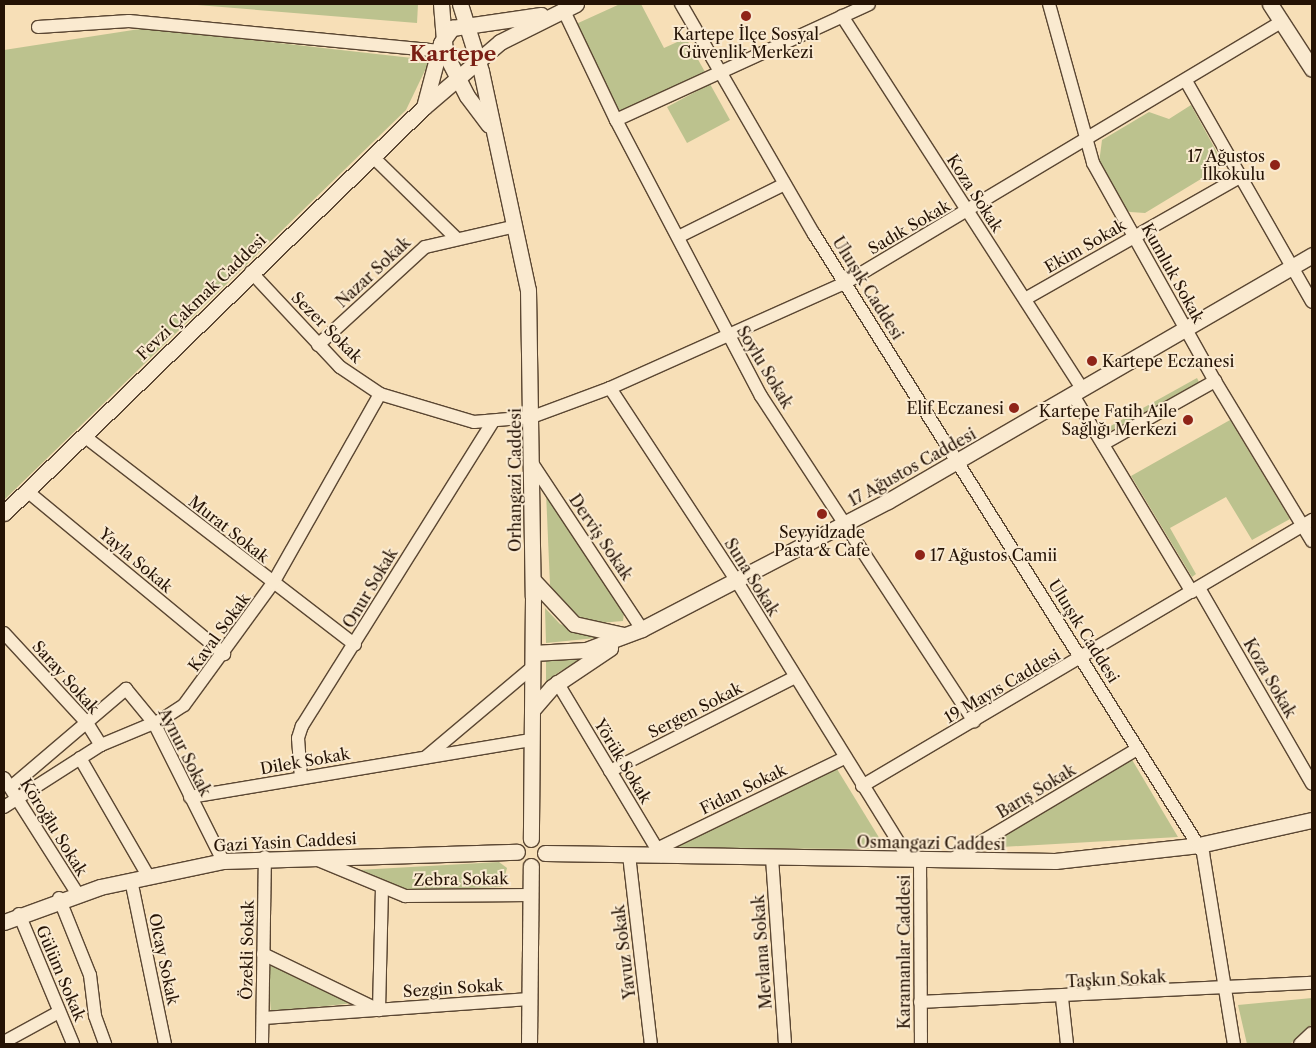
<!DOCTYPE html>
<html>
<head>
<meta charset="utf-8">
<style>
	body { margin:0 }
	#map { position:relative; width:1316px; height:1048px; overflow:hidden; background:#f7dfb7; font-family:"Libre Caslon Text",serif }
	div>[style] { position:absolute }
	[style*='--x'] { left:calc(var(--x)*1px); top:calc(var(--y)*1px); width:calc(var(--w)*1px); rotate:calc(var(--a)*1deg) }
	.green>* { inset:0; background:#bcc28e }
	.roads { filter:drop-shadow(1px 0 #5a4632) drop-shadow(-1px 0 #5a4632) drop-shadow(0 1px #5a4632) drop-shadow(0 -1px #5a4632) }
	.minor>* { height:12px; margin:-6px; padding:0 6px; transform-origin:6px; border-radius:6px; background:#faead0 }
	.tertiary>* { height:15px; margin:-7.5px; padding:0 7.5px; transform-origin:7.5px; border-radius:7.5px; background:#faead0 }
	.dots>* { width:14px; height:14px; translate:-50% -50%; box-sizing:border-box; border:2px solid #faead0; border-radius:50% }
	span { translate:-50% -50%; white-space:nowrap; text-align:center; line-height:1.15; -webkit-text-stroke:4px #faead0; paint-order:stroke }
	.poi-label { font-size:16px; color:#251305 }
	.right { translate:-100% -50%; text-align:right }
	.left { translate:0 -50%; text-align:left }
	.street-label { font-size:16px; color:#251305 }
	.district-label { font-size:21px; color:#7a1f14; font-weight:700 }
	.frame { position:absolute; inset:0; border:5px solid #251305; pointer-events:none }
</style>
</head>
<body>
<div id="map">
	<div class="green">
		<div style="clip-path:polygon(185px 4px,418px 4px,417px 23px)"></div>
		<div style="clip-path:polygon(620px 4px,641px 4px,664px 48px,686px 38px,705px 72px,619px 111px,576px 24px)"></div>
		<div style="clip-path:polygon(146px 28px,430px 60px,406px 110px,4px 500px,4px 50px)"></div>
		<div style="clip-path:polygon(710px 84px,730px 120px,687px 143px,667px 107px)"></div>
		<div style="clip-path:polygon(1191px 105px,1224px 165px,1145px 213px,1130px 212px,1123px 208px,1099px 163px,1102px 140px,1149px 112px,1169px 119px)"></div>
		<div style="clip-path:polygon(1197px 378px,1199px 382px,1109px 432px,1107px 428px)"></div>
		<div style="clip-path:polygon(1230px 420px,1290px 519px,1252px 540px,1226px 497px,1170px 528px,1196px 574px,1192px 577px,1131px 476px)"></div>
		<div style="clip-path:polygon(546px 492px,624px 613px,623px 621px,599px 623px,581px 618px,560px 601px,550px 585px)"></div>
		<div style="clip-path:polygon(545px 608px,560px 624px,596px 638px,546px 643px)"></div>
		<div style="clip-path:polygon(587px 657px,559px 672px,546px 682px,546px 660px)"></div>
		<div style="clip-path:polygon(1131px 758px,1178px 837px,985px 848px)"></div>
		<div style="clip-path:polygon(837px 769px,886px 849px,673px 848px)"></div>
		<div style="clip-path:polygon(499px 862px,507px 868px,502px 887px,403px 890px,358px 870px)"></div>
		<div style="clip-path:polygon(267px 964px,353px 1001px,354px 1003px,271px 1012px)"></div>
		<div style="clip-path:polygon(1312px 998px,1312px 1024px,1290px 1044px,1247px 1044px,1238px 1005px)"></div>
	</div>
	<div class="roads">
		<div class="minor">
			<div style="--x:681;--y:4;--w:266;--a:60"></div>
			<div style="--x:814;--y:234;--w:731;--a:57.85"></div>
			<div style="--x:1203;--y:853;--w:193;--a:80.8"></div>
			<div style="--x:1049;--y:4;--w:165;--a:74.5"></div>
			<div style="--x:1093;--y:163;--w:250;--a:60.8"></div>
			<div style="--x:1215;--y:381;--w:187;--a:58.8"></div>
			<div style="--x:563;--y:9;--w:123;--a:64.5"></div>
			<div style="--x:616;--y:120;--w:312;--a:62.3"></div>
			<div style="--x:761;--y:396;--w:389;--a:56.8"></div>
			<div style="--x:842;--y:16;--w:443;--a:57.2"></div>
			<div style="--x:38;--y:27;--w:91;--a:-3.8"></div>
			<div style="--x:129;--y:21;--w:310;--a:5.5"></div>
			<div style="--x:1186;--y:81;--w:254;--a:60.3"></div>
			<div style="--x:616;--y:120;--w:278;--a:-24.6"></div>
			<div style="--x:375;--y:159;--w:112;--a:44.3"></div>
			<div style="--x:678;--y:237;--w:119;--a:-26.4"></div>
			<div style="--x:251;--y:272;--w:130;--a:46.9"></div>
			<div style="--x:340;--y:367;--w:48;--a:34"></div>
			<div style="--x:380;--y:394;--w:98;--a:16.6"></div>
			<div style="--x:474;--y:422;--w:58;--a:-4.9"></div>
			<div style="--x:532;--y:417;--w:83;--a:-20.4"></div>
			<div style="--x:610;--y:388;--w:257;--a:-24.1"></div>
			<div style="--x:845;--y:283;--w:508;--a:-30.91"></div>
			<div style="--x:1025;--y:299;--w:247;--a:-29.6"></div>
			<div style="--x:318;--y:345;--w:145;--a:-42.5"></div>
			<div style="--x:425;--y:247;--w:93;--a:-13"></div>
			<div style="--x:610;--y:388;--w:230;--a:56.7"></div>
			<div style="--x:736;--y:580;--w:328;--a:58.2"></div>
			<div style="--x:1073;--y:395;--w:230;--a:58.9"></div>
			<div style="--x:84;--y:436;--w:342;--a:37.6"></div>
			<div style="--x:1103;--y:444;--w:129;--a:-29.4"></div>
			<div style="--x:532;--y:463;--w:199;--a:56.5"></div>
			<div style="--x:27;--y:491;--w:256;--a:39.6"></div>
			<div style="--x:1199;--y:588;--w:226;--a:60"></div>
			<div style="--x:4;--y:633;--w:122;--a:47.3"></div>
			<div style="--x:87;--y:723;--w:26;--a:58"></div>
			<div style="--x:557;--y:682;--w:203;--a:59.1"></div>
			<div style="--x:426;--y:757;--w:140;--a:-40.1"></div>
			<div style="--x:80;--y:758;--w:136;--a:60"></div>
			<div style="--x:610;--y:771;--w:208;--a:-26.9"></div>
			<div style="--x:4;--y:778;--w:136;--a:57.6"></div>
			<div style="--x:301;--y:778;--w:40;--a:-94.3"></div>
			<div style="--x:298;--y:738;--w:13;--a:-72"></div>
			<div style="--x:302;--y:726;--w:359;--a:-57.9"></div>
			<div style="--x:12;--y:786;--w:150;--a:-40.4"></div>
			<div style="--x:126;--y:689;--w:44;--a:50.5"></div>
			<div style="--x:154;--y:723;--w:154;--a:63.4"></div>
			<div style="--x:862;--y:786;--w:523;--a:-30.59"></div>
			<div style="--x:190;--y:797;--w:347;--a:-9.5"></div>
			<div style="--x:4;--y:807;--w:115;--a:-32.6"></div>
			<div style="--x:101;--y:745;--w:65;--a:-22.6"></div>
			<div style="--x:161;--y:720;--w:27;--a:-33"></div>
			<div style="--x:184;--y:705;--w:151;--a:-53.9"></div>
			<div style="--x:273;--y:583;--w:217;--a:-60.5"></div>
			<div style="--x:657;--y:849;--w:208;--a:-25.9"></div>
			<div style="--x:629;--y:855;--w:190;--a:83.4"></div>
			<div style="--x:313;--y:858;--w:100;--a:22.4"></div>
			<div style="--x:405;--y:896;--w:126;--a:-0.5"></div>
			<div style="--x:772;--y:858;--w:186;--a:86"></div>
			<div style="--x:920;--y:859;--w:185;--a:89.7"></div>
			<div style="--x:951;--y:860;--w:217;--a:-30.8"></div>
			<div style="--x:131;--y:880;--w:167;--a:78.3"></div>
			<div style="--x:59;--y:898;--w:83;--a:68.1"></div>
			<div style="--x:90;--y:975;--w:41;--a:83"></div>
			<div style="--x:95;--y:1016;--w:30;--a:70"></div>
			<div style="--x:19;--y:914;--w:141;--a:67.4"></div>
			<div style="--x:263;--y:954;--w:129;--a:25.8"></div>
			<div style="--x:379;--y:1010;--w:122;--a:-88.6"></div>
			<div style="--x:1062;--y:998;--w:46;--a:83.8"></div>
			<div style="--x:920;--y:1002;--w:392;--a:-2.8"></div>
			<div style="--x:263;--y:1018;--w:268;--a:-4.1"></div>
			<div style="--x:4;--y:1042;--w:63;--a:-28.6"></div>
			<div style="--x:262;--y:1044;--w:187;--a:-89.1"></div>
			<div style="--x:1300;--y:1044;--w:16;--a:-43"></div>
		</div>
		<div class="tertiary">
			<div style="--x:441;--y:4;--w:49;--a:85.3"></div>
			<div style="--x:445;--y:53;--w:48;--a:62.9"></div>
			<div style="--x:467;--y:96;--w:36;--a:53"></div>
			<div style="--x:460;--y:4;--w:70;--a:72.6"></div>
			<div style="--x:481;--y:71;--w:224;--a:77.9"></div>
			<div style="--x:528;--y:290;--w:307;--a:89.1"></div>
			<div style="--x:533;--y:597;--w:242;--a:90.5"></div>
			<div style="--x:1270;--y:4;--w:77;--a:57.1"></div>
			<div style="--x:424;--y:107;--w:66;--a:-75.1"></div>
			<div style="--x:441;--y:43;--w:19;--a:-54"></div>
			<div style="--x:452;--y:28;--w:90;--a:-8.3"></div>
			<div style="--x:4;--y:513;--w:584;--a:-44.03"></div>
			<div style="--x:424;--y:107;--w:100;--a:-40.5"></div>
			<div style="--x:500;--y:42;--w:85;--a:-26.6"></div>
			<div style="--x:533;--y:580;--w:60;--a:47"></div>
			<div style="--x:574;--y:624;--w:51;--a:12.4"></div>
			<div style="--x:533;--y:653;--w:53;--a:-3.2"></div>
			<div style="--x:586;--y:650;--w:60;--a:-20.6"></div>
			<div style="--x:642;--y:629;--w:277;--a:-27.5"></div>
			<div style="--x:888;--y:501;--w:490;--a:-30.1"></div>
			<div style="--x:532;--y:710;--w:30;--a:-49"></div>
			<div style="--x:552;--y:687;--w:70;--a:-33.9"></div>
			<div style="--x:545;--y:853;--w:510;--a:0.9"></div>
			<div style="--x:1055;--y:861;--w:145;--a:-6.3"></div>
			<div style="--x:1199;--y:845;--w:116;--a:-12.5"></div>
			<div style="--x:4;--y:922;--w:102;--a:-20"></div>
			<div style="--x:100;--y:887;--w:126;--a:-11.9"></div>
			<div style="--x:223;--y:861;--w:294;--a:-1.8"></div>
			<div style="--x:529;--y:1044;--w:178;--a:-89.4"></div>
		</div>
	</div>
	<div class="dots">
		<div style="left:746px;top:16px;background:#8f2418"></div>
		<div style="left:1275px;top:165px;background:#8f2418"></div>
		<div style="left:1092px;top:361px;background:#8f2418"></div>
		<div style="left:1014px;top:408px;background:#8f2418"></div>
		<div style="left:1188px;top:420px;background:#8f2418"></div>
		<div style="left:822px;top:514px;background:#8f2418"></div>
		<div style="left:920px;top:555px;background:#8f2418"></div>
	</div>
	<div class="poi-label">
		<span style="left:746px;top:43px">Kartepe İlçe Sosyal<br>Güvenlik Merkezi</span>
		<span class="right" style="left:1265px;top:165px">17 Ağustos<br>İlkokulu</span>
		<span class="left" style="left:1102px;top:361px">Kartepe Eczanesi</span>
		<span class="right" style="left:1004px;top:408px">Elif Eczanesi</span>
		<span class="right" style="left:1177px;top:420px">Kartepe Fatih Aile<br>Sağlığı Merkezi</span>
		<span style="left:822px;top:541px">Seyyidzade<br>Pasta &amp; Cafe</span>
		<span class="left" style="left:930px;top:555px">17 Ağustos Camii</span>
	</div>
	<div class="street-label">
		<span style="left:975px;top:193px;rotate:57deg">Koza Sokak</span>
		<span style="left:909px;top:227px;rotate:-30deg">Sadık Sokak</span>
		<span style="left:1085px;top:246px;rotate:-30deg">Ekim Sokak</span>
		<span style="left:373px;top:272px;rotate:-43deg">Nazar Sokak</span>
		<span style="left:1173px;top:273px;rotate:61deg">Kumluk Sokak</span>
		<span style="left:868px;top:288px;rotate:58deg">Uluışık Caddesi</span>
		<span style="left:201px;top:297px;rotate:-44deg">Fevzi Çakmak Caddesi</span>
		<span style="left:327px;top:327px;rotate:45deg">Sezer Sokak</span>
		<span style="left:765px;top:367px;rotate:59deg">Soylu Sokak</span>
		<span style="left:912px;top:467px;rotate:-29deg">17 Ağustos Caddesi</span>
		<span style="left:515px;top:480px;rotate:-90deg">Orhangazi Caddesi</span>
		<span style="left:229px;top:529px;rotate:38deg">Murat Sokak</span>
		<span style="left:601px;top:537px;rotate:56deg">Derviş Sokak</span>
		<span style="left:136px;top:560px;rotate:40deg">Yayla Sokak</span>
		<span style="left:752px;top:577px;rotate:58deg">Suna Sokak</span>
		<span style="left:370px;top:588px;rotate:-59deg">Onur Sokak</span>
		<span style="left:1084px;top:631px;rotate:58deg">Uluışık Caddesi</span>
		<span style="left:219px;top:632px;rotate:-54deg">Kaval Sokak</span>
		<span style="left:66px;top:677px;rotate:48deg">Saray Sokak</span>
		<span style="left:1270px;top:678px;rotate:60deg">Koza Sokak</span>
		<span style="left:1002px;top:686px;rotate:-30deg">19 Mayıs Caddesi</span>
		<span style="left:695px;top:710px;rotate:-27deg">Sergen Sokak</span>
		<span style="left:185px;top:752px;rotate:63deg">Aynur Sokak</span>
		<span style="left:305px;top:761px;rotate:-10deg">Dilek Sokak</span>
		<span style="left:623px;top:761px;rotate:59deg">Yörük Sokak</span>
		<span style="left:743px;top:789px;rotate:-26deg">Fidan Sokak</span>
		<span style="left:1036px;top:791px;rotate:-31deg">Barış Sokak</span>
		<span style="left:54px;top:827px;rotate:58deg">Köroğlu Sokak</span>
		<span style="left:285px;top:842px;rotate:-3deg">Gazi Yasin Caddesi</span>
		<span style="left:931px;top:843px;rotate:1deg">Osmangazi Caddesi</span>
		<span style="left:461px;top:879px;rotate:-1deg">Zebra Sokak</span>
		<span style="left:247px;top:950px;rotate:-89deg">Özekli Sokak</span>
		<span style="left:624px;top:952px;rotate:-97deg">Yavuz Sokak</span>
		<span style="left:762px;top:952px;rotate:-94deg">Mevlana Sokak</span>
		<span style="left:904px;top:952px;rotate:-90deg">Karamanlar Caddesi</span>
		<span style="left:164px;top:959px;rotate:78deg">Olcay Sokak</span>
		<span style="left:61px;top:973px;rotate:67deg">Gülüm Sokak</span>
		<span style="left:1116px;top:979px;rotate:-3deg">Taşkın Sokak</span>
		<span style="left:453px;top:988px;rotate:-4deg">Sezgin Sokak</span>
	</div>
	<div class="district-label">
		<span style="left:453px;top:54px">Kartepe</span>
	</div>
	<div class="frame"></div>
</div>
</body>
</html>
